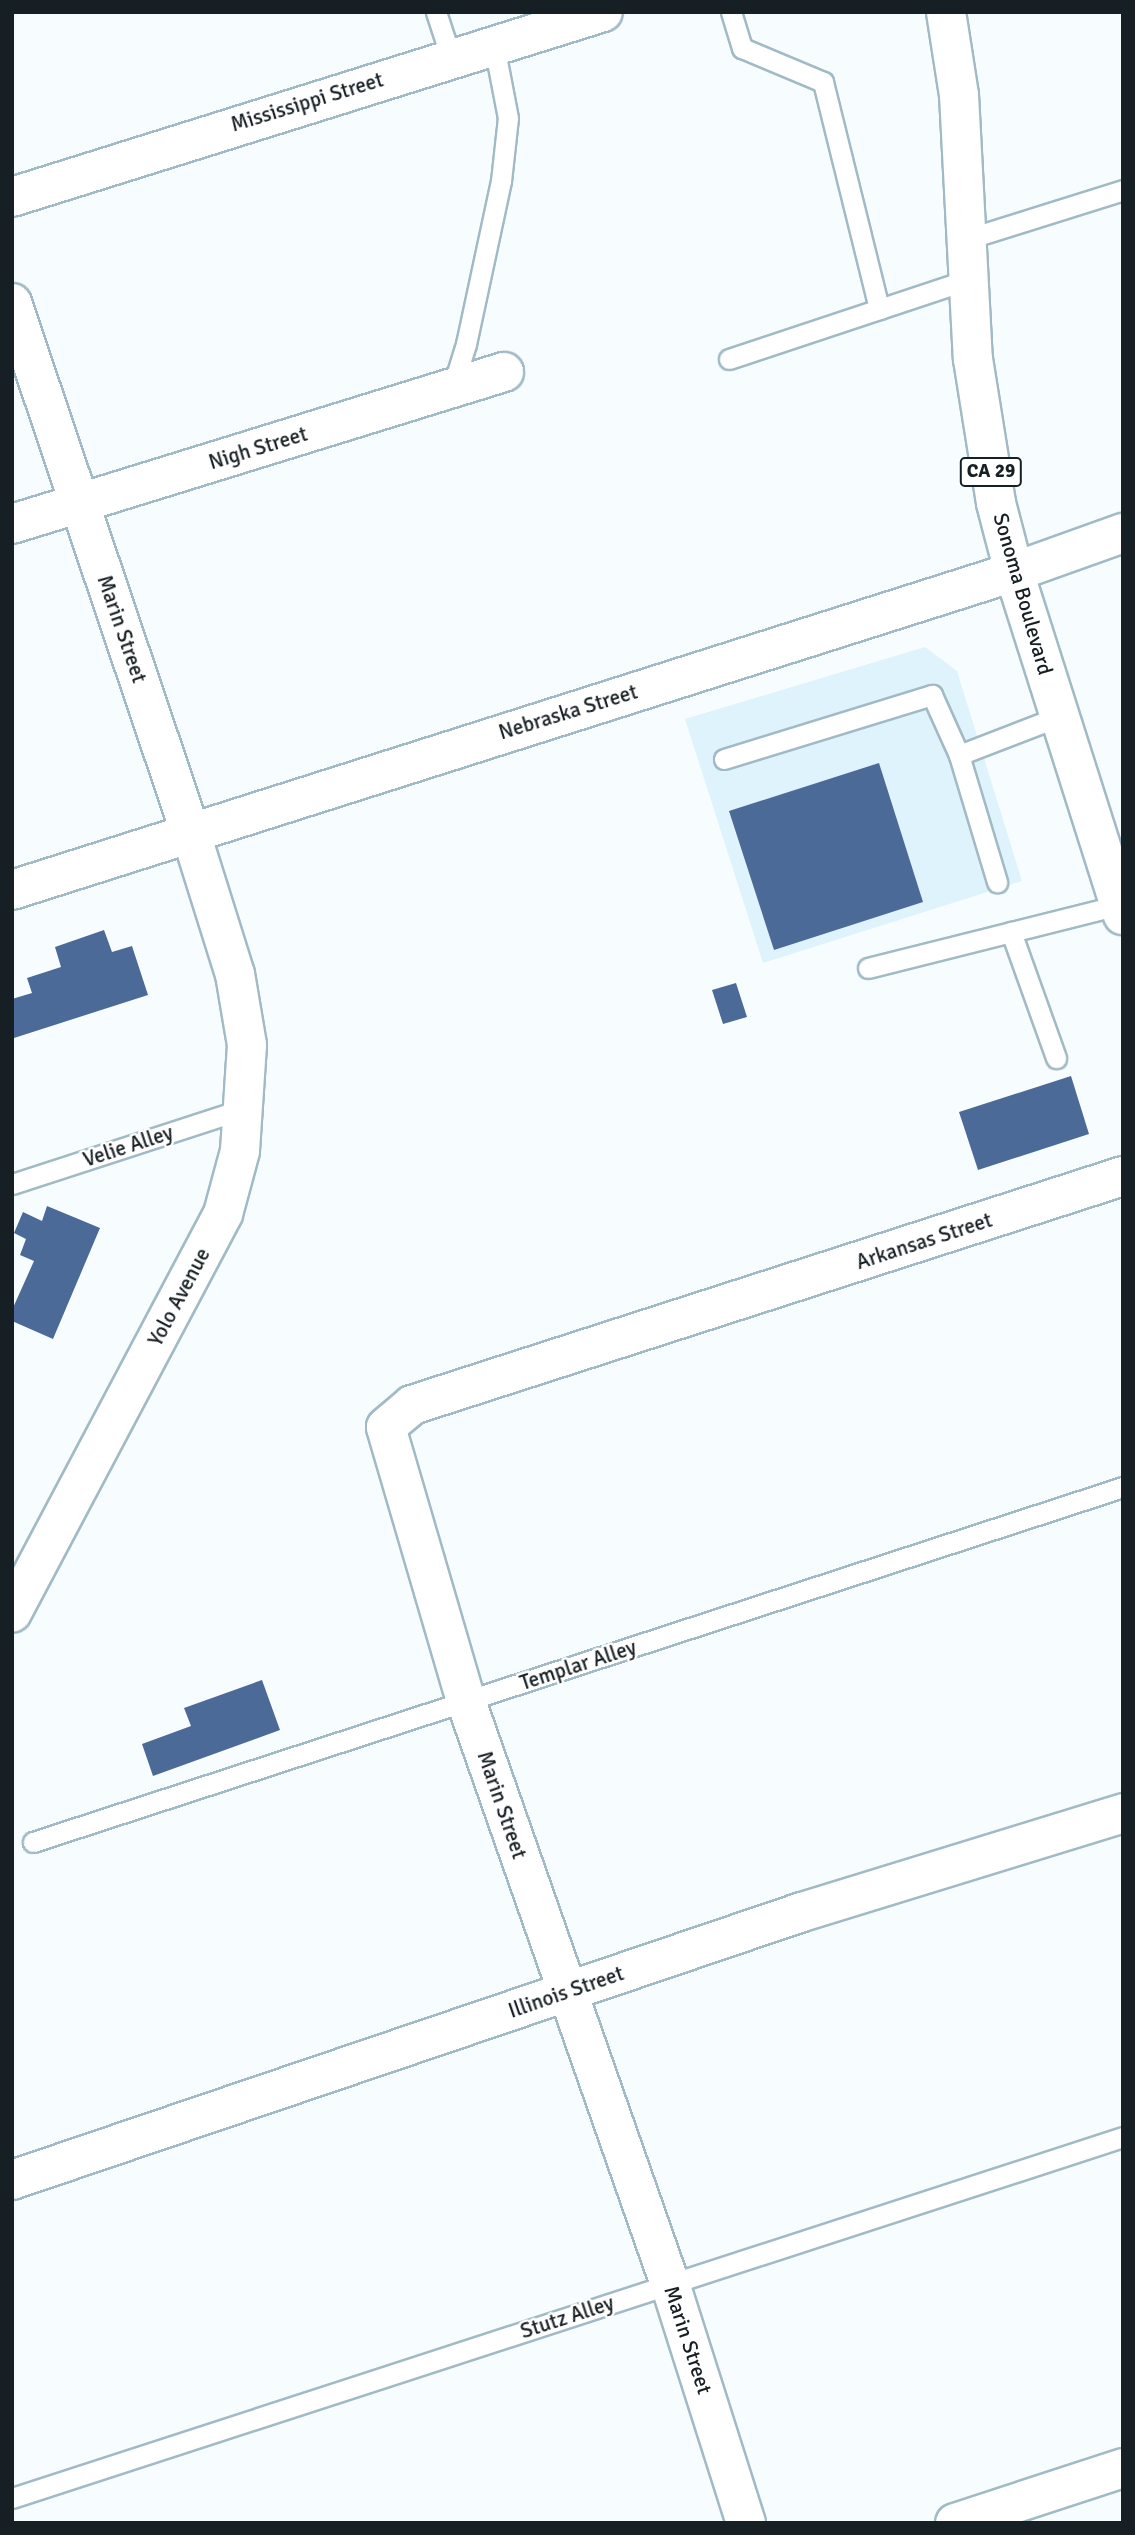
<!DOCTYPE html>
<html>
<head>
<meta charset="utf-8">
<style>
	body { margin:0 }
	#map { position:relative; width:1135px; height:2535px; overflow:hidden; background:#f7fcfe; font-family:Signika,sans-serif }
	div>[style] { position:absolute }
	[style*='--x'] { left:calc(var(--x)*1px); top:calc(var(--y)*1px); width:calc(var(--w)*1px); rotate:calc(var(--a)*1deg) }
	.built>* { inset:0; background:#def3fc }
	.building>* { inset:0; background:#4b6a98 }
	.roads { filter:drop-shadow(2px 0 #a1bac5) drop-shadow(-2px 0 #a1bac5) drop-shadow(0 2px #a1bac5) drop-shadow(0 -2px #a1bac5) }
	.lane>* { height:19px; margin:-9.5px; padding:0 9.5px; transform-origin:9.5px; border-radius:9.5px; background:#fff }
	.street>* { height:38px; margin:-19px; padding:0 19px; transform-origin:19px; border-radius:19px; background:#fff }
	.secondary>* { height:38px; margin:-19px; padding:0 19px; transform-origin:19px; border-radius:19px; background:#fff }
	.primary>* { height:38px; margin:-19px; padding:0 19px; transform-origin:19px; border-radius:19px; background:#fff }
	span { translate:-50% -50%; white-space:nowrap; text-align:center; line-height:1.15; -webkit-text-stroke:5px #fff; paint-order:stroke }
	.shield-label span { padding:2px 5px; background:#fff; border:2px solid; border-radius:5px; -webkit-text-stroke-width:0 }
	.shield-label { font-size:19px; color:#161f23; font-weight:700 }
	.street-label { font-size:21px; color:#161f23 }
	.frame { position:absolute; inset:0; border:14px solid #161f23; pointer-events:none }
</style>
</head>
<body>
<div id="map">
	<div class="built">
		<div style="clip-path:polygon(925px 647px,957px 671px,1022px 881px,763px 963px,685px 719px)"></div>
	</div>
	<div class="building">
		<div style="clip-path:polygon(879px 763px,923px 902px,774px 950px,729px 811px)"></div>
		<div style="clip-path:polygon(104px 930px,112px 952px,132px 946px,148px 995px,14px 1038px,12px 999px,32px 993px,27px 978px,61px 967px,55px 947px)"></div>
		<div style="clip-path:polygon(736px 983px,747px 1017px,723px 1024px,712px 990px)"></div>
		<div style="clip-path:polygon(1071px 1076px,1089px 1134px,978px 1170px,959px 1112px)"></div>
		<div style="clip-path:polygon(47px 1206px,100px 1228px,53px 1339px,12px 1321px,12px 1310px,34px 1261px,20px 1255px,26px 1239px,14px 1233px,23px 1212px,42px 1221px)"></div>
		<div style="clip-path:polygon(262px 1680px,280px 1730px,153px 1776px,142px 1744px,191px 1726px,184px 1708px)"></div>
	</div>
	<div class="roads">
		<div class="lane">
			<div style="--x:436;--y:12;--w:48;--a:71.9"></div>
			<div style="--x:731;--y:12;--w:38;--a:73"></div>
			<div style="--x:742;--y:48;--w:88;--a:22.8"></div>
			<div style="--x:823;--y:82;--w:234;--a:76.1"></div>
			<div style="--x:967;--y:239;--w:164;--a:-17.4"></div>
			<div style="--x:729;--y:359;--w:253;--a:-18.4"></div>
			<div style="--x:452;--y:389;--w:47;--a:-72.7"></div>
			<div style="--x:466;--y:344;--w:167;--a:-77.9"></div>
			<div style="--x:501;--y:181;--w:63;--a:-83.7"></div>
			<div style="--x:508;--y:118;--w:74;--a:-100.9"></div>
			<div style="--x:959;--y:755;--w:133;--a:73.3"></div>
			<div style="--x:724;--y:759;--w:218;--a:-17.1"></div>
			<div style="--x:932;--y:695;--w:66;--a:65.8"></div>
			<div style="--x:959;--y:755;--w:108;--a:-21.1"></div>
			<div style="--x:1011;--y:932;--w:134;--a:70.3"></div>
			<div style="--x:868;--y:968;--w:263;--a:-14.1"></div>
			<div style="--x:12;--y:1184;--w:243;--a:-18"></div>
			<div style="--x:33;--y:1842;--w:1146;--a:-18.04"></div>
			<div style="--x:12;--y:2498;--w:1168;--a:-18"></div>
		</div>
		<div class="street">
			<div style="--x:12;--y:197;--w:619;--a:-17.38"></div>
			<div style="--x:12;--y:303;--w:560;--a:71.37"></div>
			<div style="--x:191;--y:834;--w:147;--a:72.6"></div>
			<div style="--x:235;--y:974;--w:72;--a:80.4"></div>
			<div style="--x:247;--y:1045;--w:106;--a:93.8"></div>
			<div style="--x:240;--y:1151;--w:65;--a:105.1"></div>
			<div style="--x:223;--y:1214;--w:451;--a:117.9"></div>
			<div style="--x:12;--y:524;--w:515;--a:-17.17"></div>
			<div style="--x:12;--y:2180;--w:834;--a:-18.74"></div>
			<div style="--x:802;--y:1912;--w:336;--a:-17.1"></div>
			<div style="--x:746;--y:2523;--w:251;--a:-107.6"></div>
			<div style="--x:670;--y:2284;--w:618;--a:-109.29"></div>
			<div style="--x:466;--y:1701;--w:285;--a:-106.3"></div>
			<div style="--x:386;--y:1427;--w:34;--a:-40"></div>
			<div style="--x:412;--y:1405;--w:747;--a:-17.85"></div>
			<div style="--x:955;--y:2523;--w:177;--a:-18.1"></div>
		</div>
		<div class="secondary">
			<div style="--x:12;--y:890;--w:1051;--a:-17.61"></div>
			<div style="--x:1014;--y:572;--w:116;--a:-19.7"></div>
		</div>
		<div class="primary">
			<div style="--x:946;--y:12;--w:84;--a:81.1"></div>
			<div style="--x:959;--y:95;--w:264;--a:87"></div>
			<div style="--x:973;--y:359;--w:146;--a:80.9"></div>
			<div style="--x:996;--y:503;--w:71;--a:75.4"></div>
			<div style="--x:1014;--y:572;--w:360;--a:72.4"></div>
		</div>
	</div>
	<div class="shield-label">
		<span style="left:991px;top:472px">CA 29</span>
	</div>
	<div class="street-label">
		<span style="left:307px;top:102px;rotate:-17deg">Mississippi Street</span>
		<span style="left:258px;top:448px;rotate:-17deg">Nigh Street</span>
		<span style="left:1023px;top:594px;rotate:74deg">Sonoma Boulevard</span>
		<span style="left:122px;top:629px;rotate:71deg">Marin Street</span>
		<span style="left:568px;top:712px;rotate:-17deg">Nebraska Street</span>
		<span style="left:128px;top:1146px;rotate:-18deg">Velie Alley</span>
		<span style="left:924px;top:1241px;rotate:-18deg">Arkansas Street</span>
		<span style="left:179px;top:1297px;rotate:-62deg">Yolo Avenue</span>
		<span style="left:578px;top:1665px;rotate:-18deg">Templar Alley</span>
		<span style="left:502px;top:1805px;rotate:71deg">Marin Street</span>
		<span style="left:566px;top:1992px;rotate:-19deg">Illinois Street</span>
		<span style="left:567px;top:2317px;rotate:-18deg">Stutz Alley</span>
		<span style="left:688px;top:2340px;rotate:72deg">Marin Street</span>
	</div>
	<div class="frame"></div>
</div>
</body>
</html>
